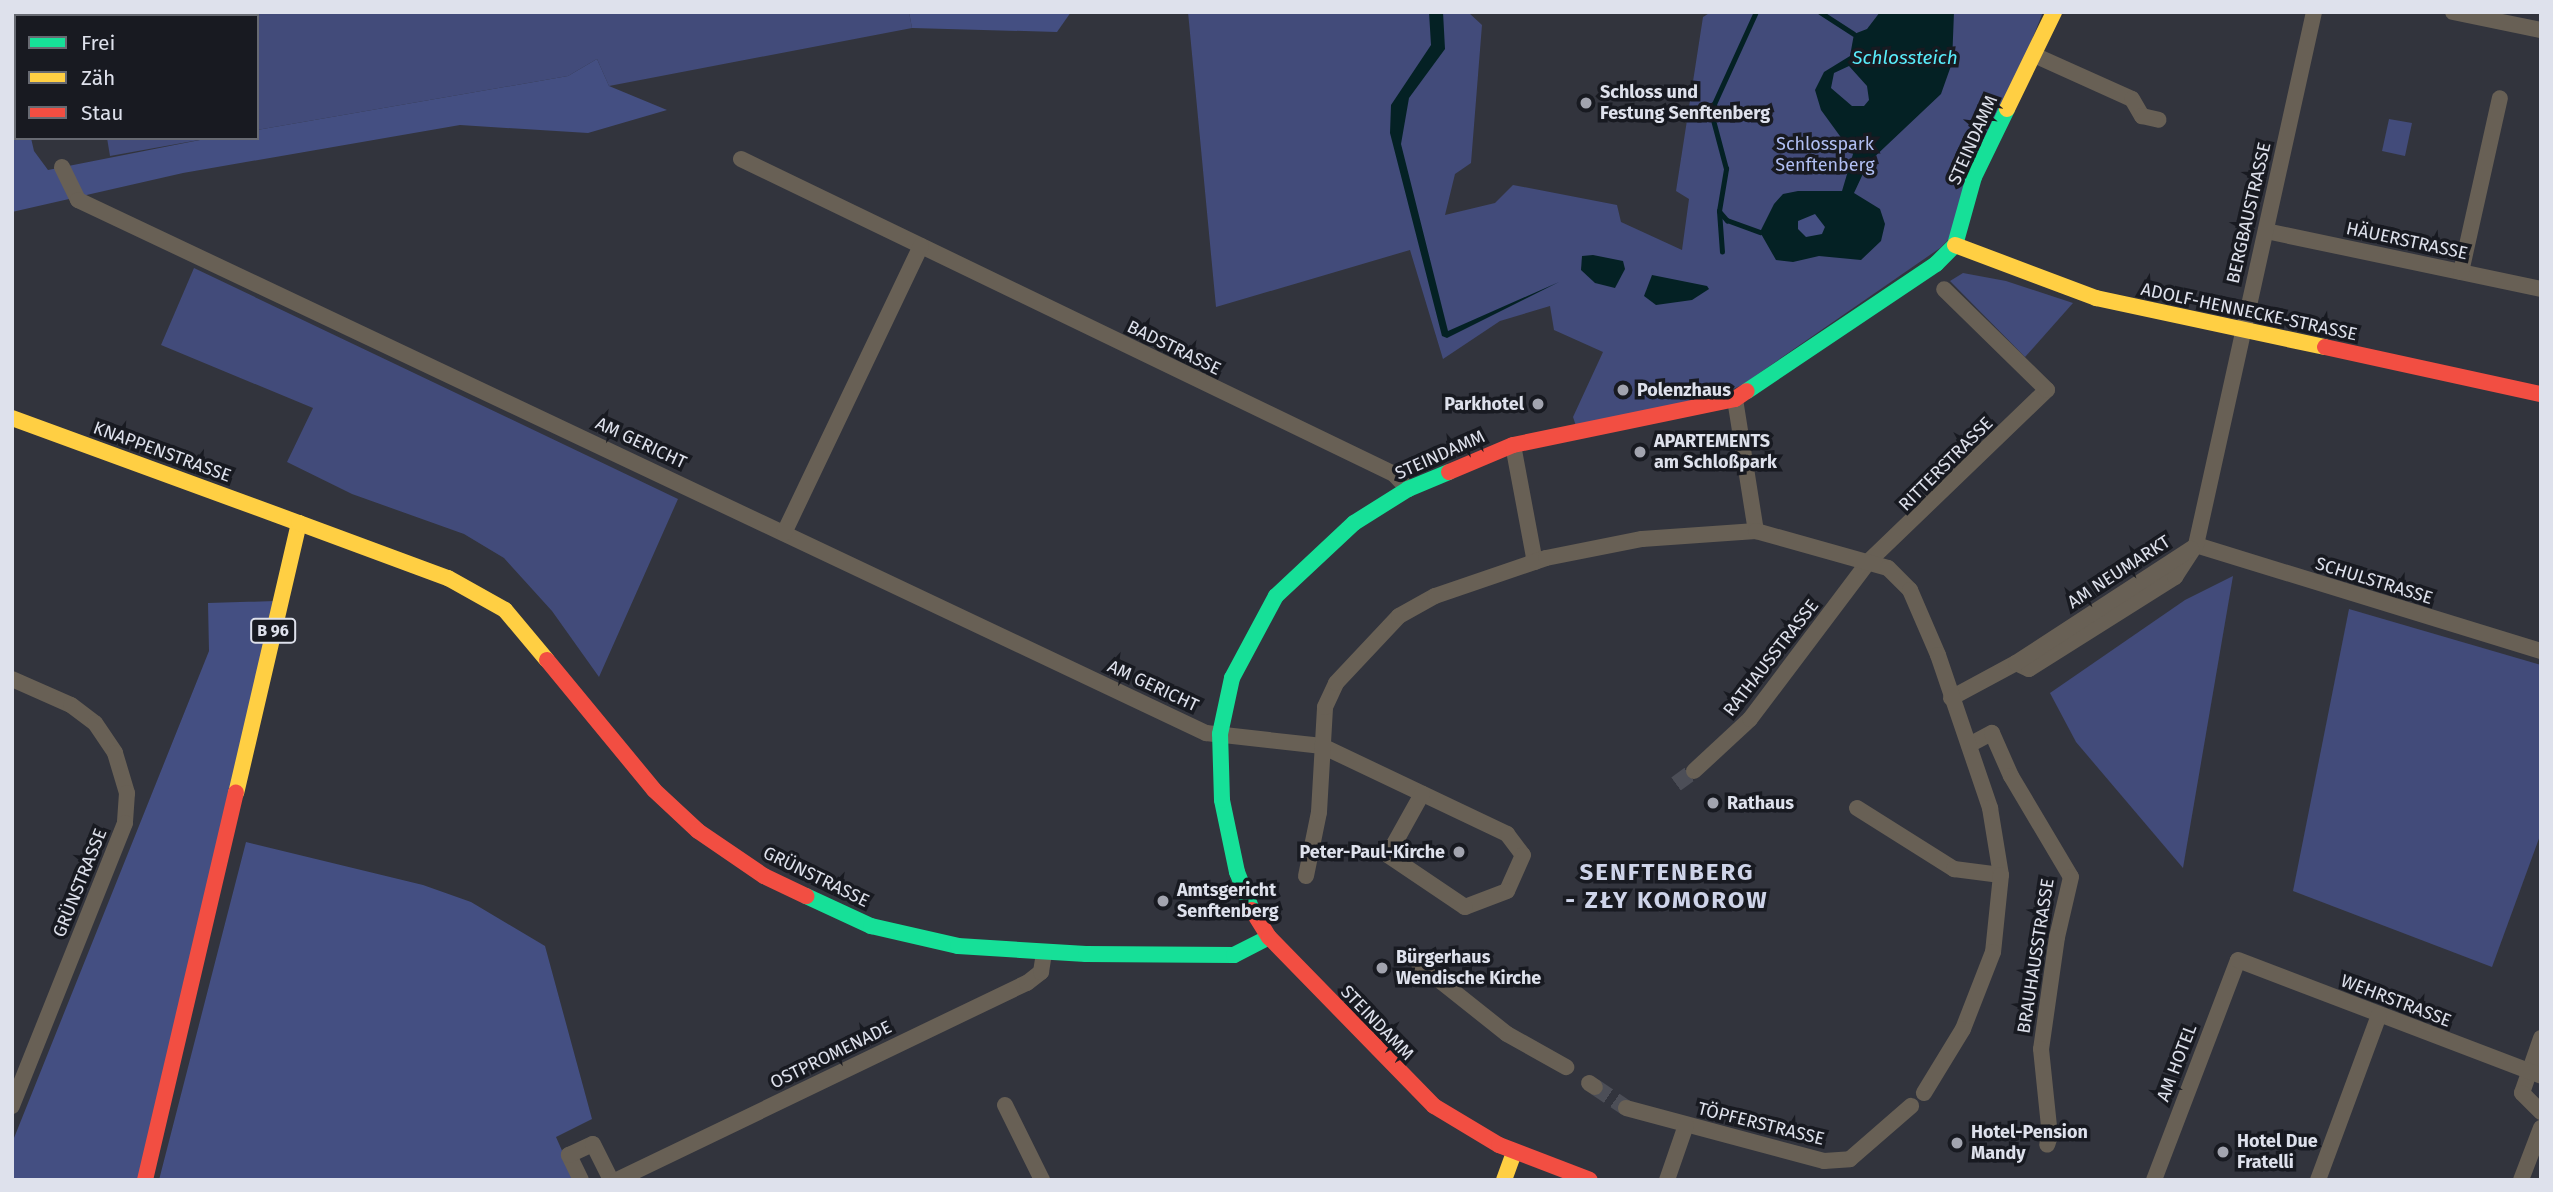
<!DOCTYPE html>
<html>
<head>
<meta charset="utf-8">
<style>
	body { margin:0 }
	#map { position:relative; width:2553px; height:1192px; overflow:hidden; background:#32343d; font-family:"Fira Sans",sans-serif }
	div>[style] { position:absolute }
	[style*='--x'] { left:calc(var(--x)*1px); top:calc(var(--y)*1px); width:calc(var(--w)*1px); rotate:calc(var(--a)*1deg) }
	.green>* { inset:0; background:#424b7a }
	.forest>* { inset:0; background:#444f82 }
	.round { border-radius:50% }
	.water>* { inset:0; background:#042124 }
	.stream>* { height:4.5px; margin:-2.25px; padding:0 2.25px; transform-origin:2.25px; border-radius:2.25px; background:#042124 }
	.street-tunnel>* { height:16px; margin-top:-8px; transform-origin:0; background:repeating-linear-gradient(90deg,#4c4e57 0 16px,transparent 0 24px) }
	.street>* { height:16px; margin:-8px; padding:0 8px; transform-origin:8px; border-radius:8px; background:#686055 }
	.fast>* { height:16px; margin:-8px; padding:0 8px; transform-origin:8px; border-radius:8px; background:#16e098 }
	.slow>* { height:16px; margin:-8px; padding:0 8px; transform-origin:8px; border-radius:8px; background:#ffcf43 }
	.jam>* { height:16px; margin:-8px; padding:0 8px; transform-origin:8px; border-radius:8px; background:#f24e42 }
	.dots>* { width:19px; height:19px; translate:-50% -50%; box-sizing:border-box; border:4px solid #181a21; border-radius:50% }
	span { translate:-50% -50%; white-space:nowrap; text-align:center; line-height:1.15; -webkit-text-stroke:7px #181a21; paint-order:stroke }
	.shield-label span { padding:2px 5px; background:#181a21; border:2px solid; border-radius:5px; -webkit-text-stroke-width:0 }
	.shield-label { font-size:16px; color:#dee1ec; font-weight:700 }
	.poi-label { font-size:18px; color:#dee1ec; font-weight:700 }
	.left { translate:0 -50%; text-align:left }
	.right { translate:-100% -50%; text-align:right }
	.street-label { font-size:18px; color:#dee1ec }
	.park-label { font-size:18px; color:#b1bff3 }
	.water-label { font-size:19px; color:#58edfb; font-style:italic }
	.district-label { font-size:24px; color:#ced4e9; font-weight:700; letter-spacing:2px }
	.frame { position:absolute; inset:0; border:14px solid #dee1ec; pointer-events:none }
	.legend { position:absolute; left:14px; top:14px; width:245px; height:126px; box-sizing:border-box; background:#181a21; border:2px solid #676a72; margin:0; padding:9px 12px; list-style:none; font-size:21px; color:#dee1ec }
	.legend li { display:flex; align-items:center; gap:14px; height:35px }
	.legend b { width:35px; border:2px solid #676a72 }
</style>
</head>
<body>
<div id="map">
	<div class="green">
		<div style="clip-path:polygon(12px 12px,909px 12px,912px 28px,609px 86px,597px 59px,568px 76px,257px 130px,257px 16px,16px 16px,12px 78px)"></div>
		<div style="clip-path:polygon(1188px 12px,1468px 12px,1482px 25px,1471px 163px,1455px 174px,1445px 215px,1495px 203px,1513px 185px,1617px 205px,1621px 222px,1682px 250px,1689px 199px,1676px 191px,1703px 17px,1711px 12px,2043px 12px,1954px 234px,1940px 248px,1742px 385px,1702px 403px,1576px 426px,1573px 417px,1603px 352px,1554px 330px,1550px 306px,1500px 321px,1443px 359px,1410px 250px,1216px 307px)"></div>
		<div style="clip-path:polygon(2389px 119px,2412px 123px,2405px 156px,2382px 151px)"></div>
		<div style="clip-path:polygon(107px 138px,210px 138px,110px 156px)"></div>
		<div style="clip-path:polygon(194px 268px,678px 499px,599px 677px,552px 611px,504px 558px,464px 534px,352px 494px,287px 462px,313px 408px,161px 345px)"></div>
		<div style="clip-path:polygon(1963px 273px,2006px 281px,2073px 303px,2025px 357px,1950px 281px)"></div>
		<div style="clip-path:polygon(2233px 576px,2183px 868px,2076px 742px,2050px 693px,2185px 600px)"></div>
		<div style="clip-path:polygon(2349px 609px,2541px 665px,2541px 833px,2492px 967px,2293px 891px)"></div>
	</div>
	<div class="forest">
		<div style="clip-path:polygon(909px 12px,1071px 12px,1057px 32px,912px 28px)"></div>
		<div style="clip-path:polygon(597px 59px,609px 86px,667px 110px,588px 133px,460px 125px,183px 173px,12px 212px,12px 79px,16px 78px,16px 138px,31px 138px,34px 151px,48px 170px,210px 138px,257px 138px,257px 130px,568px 76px)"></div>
		<div class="round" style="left:1798px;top:213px;width:26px;height:26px"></div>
		<div style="clip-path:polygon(275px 601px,139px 1180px,12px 1180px,12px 1143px,209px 651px,208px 603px)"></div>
		<div style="clip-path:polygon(246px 842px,423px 885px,471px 902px,545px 946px,592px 1119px,556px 1137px,575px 1180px,159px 1180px)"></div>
	</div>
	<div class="water">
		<div style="clip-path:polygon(1429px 12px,1443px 12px,1445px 49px,1409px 98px,1401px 144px,1448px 331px,1559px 282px,1447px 338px,1442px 336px,1390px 133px,1391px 105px,1431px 45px)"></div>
		<div style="clip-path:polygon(evenodd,1880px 12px,1954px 12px,1952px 63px,1941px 94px,1868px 163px,1854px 193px,1880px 209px,1885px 224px,1881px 241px,1861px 260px,1819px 256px,1793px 262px,1776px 260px,1760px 232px,1774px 204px,1783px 194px,1798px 191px,1842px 191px,1853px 154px,1821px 110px,1815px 90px,1824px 72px,1850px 56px,1854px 34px,1867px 29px,1880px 12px,1849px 66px,1867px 86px,1869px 100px,1864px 106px,1852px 106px,1831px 88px,1834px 73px,1849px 66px,1880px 12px,1815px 214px,1825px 227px,1822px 234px,1806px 237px,1798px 229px,1798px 221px,1815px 214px)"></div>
		<div style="clip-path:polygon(1593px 255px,1623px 261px,1625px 269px,1615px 288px,1595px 283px,1581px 270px,1582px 256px)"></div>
		<div style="clip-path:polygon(1652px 275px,1707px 286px,1709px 289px,1692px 300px,1656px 305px,1644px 296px)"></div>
	</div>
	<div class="stream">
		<div style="--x:1820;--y:12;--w:40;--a:32.9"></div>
		<div style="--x:1720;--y:212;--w:11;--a:49"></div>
		<div style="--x:1727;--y:220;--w:35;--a:20"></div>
		<div style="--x:1722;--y:252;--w:41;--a:-94.2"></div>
		<div style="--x:1719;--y:211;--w:43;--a:-80.5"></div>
		<div style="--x:1726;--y:169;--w:51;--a:-104.9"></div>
		<div style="--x:1713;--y:120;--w:16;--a:-86"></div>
		<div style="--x:1714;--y:104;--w:101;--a:-65.5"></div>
	</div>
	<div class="street-tunnel">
		<div style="--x:1676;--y:784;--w:22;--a:-36"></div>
		<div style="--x:1595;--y:1087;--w:37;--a:34"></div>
	</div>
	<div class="street">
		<div style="--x:2453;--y:12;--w:90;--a:11.6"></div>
		<div style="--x:2034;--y:55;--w:107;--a:24.2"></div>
		<div style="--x:2132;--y:99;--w:20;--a:60"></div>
		<div style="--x:2142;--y:116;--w:17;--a:13"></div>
		<div style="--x:741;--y:159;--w:725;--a:25.75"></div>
		<div style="--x:1394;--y:474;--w:21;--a:47"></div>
		<div style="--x:62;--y:167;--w:37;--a:64"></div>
		<div style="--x:78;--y:200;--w:1248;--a:25.29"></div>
		<div style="--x:1206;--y:733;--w:117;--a:6.4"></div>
		<div style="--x:1322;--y:746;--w:205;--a:25.4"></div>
		<div style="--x:1507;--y:834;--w:26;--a:53"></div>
		<div style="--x:1523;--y:855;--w:39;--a:114"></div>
		<div style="--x:1507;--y:891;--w:45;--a:159.1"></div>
		<div style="--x:1465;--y:907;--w:93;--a:-146"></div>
		<div style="--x:1388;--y:855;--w:70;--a:-60.9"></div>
		<div style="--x:2266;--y:231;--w:281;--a:11.9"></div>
		<div style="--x:2461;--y:272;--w:178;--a:-77.4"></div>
		<div style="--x:1735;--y:399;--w:134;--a:81"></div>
		<div style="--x:1513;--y:445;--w:119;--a:79.4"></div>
		<div style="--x:784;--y:533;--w:318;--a:-64.5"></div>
		<div style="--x:2196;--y:545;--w:361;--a:17.1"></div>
		<div style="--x:2016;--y:663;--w:14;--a:25"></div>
		<div style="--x:2029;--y:669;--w:173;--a:-32.2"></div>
		<div style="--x:2175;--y:577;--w:38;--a:-57"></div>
		<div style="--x:2196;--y:545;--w:546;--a:-77.52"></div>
		<div style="--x:12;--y:679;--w:64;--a:23.8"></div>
		<div style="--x:71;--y:705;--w:30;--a:37"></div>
		<div style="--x:95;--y:723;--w:36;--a:56"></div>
		<div style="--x:115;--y:753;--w:42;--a:73.3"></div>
		<div style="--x:127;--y:793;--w:30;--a:94"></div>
		<div style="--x:125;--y:823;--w:305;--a:111.8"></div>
		<div style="--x:1951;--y:698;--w:74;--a:-28.3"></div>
		<div style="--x:2016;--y:663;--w:209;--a:-33.1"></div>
		<div style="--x:1969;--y:745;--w:26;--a:-28"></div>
		<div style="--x:1992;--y:733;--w:47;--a:66.2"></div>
		<div style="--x:2011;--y:776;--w:117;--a:59.3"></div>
		<div style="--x:2071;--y:877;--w:62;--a:103.1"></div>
		<div style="--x:2057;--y:937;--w:113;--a:98.1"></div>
		<div style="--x:2041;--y:1049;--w:87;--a:84.1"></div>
		<div style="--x:2050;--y:1136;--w:9;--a:108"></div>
		<div style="--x:1694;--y:771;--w:76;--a:-42.9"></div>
		<div style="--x:1750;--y:719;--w:198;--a:-53"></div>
		<div style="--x:1869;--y:561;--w:247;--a:-43.9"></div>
		<div style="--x:2047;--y:390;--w:144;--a:-135.6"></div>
		<div style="--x:1857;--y:808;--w:115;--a:32.2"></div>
		<div style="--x:1954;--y:869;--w:47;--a:7.3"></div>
		<div style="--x:1306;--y:876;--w:65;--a:-78.5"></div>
		<div style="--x:1319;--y:812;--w:105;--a:-86.7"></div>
		<div style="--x:1325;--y:707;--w:26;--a:-65"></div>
		<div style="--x:1336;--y:683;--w:92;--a:-46.8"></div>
		<div style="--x:1399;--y:616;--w:41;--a:-29.1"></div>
		<div style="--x:1435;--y:596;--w:117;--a:-18.9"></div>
		<div style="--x:1546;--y:558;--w:98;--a:-11.2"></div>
		<div style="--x:1642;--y:539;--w:114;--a:-4"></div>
		<div style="--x:1756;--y:531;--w:137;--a:15.7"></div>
		<div style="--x:1888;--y:568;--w:31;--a:45"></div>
		<div style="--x:1910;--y:590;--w:71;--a:66.7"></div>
		<div style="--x:1938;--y:655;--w:162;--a:71.2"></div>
		<div style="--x:1990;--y:808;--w:68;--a:80.7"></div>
		<div style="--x:2001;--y:875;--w:77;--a:95.9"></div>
		<div style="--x:1993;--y:952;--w:83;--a:111.3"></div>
		<div style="--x:1963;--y:1029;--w:75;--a:121.4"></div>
		<div style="--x:1419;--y:964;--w:112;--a:38.5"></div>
		<div style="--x:1507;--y:1034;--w:68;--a:29.2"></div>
		<div style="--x:2541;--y:1038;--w:58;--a:109.1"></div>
		<div style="--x:2522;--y:1093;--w:27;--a:45"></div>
		<div style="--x:1589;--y:1083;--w:7;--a:34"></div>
		<div style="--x:1005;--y:1105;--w:84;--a:63.7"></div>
		<div style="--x:1626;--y:1108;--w:205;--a:15"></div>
		<div style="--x:1824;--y:1161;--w:26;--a:-4"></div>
		<div style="--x:1850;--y:1159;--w:81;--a:-41"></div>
		<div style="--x:581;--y:1180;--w:28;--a:-116"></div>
		<div style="--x:569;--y:1155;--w:26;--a:-25"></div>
		<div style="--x:593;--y:1144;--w:40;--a:63.4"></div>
		<div style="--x:617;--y:1180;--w:455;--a:-25.7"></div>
		<div style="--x:1027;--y:983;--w:18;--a:-38"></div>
		<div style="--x:1041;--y:972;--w:20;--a:-81"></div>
		<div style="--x:1667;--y:1180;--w:58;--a:-70.9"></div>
		<div style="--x:2154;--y:1180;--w:235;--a:-69.1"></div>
		<div style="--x:2238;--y:960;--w:324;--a:20.9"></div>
		<div style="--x:2318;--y:1180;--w:176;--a:-69.7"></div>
		<div style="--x:2521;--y:1180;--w:56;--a:-69"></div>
	</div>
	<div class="fast">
		<div style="--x:1747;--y:391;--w:228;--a:-33.9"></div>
		<div style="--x:1936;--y:264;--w:27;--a:-45"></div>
		<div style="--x:1955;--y:245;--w:71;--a:-74.4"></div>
		<div style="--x:1974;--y:177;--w:76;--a:-64.1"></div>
		<div style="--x:806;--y:896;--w:72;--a:24.8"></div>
		<div style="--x:871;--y:926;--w:89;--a:12.9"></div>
		<div style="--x:958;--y:946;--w:128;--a:3.6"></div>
		<div style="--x:1086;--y:954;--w:148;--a:0.4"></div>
		<div style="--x:1234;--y:955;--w:39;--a:-27"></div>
		<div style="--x:1252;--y:910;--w:41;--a:-111.5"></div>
		<div style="--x:1237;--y:872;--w:74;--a:-101.8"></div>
		<div style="--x:1222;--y:800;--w:66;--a:-91.7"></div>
		<div style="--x:1220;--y:734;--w:57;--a:-77.9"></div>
		<div style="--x:1232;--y:678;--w:93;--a:-61.8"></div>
		<div style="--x:1276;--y:596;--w:107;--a:-43.1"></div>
		<div style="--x:1354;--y:523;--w:64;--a:-32.2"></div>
		<div style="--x:1408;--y:489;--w:44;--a:-22.5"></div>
	</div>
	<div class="slow">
		<div style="--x:2007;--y:109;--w:108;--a:-64.1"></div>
		<div style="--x:1955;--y:245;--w:151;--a:20.6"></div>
		<div style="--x:2096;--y:298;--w:234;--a:12.1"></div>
		<div style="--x:12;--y:418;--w:306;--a:20.1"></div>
		<div style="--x:299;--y:523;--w:277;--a:103.1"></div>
		<div style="--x:299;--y:523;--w:159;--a:20.3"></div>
		<div style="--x:448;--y:578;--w:65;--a:29.3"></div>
		<div style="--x:505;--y:610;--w:65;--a:50"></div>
		<div style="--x:1504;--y:1180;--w:30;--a:-70"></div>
	</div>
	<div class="jam">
		<div style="--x:2325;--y:347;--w:221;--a:12.3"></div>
		<div style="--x:1449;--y:472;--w:69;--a:-22.9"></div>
		<div style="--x:1513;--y:445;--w:227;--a:-11.7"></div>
		<div style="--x:1735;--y:399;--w:14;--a:-34"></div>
		<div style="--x:547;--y:660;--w:168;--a:50.5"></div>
		<div style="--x:654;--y:790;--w:60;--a:43"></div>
		<div style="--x:698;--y:831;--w:80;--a:34.3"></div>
		<div style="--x:764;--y:876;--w:47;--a:25.5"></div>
		<div style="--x:1252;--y:910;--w:32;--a:58"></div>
		<div style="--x:1269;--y:937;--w:236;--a:45.7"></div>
		<div style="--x:1434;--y:1106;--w:76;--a:31"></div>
		<div style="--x:1499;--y:1145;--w:97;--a:21"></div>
		<div style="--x:145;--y:1180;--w:398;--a:-76.8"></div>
	</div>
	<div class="dots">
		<div style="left:1586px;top:103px;background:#a2a4af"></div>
		<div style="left:1623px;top:390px;background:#a2a4af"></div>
		<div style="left:1538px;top:404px;background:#a2a4af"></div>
		<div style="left:1640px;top:452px;background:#a2a4af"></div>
		<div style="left:1713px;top:803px;background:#a2a4af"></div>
		<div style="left:1459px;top:852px;background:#a2a4af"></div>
		<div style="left:1163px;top:901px;background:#a2a4af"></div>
		<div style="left:1382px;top:968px;background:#a2a4af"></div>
		<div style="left:1957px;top:1143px;background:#a2a4af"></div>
		<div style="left:2223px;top:1152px;background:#a2a4af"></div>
	</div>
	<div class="shield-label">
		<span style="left:273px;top:631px">B 96</span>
	</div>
	<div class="poi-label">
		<span class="left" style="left:1600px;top:103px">Schloss und<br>Festung Senftenberg</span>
		<span class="left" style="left:1637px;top:390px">Polenzhaus</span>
		<span class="right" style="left:1524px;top:404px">Parkhotel</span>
		<span class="left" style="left:1654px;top:452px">APARTEMENTS<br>am Schloßpark</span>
		<span class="left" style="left:1727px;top:803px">Rathaus</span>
		<span class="right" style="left:1445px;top:852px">Peter-Paul-Kirche</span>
		<span class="left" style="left:1177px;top:901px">Amtsgericht<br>Senftenberg</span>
		<span class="left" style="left:1396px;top:968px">Bürgerhaus<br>Wendische Kirche</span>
		<span class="left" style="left:1971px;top:1143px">Hotel-Pension<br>Mandy</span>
		<span class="left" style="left:2237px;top:1152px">Hotel Due<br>Fratelli</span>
	</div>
	<div class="street-label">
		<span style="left:1973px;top:140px;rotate:-66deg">STEINDAMM</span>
		<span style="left:2249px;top:213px;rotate:-77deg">BERGBAUSTRASSE</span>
		<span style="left:2407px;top:241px;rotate:12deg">HÄUERSTRASSE</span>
		<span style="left:2249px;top:312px;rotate:12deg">ADOLF-HENNECKE-STRASSE</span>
		<span style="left:1174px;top:348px;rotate:26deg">BADSTRASSE</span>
		<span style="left:641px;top:443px;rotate:25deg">AM GERICHT</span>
		<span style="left:162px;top:452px;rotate:20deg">KNAPPENSTRASSE</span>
		<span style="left:1440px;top:455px;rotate:-24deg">STEINDAMM</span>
		<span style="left:1946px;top:464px;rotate:-45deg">RITTERSTRASSE</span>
		<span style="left:2119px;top:572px;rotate:-33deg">AM NEUMARKT</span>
		<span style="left:2374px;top:581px;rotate:17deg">SCHULSTRASSE</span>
		<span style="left:1771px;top:658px;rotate:-52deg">RATHAUSSTRASSE</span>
		<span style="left:1153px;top:686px;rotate:25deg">AM GERICHT</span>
		<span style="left:816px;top:877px;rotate:26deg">GRÜNSTRASSE</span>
		<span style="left:80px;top:883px;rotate:-68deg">GRÜNSTRASSE</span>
		<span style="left:2036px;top:956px;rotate:-81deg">BRAUHAUSSTRASSE</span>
		<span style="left:2396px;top:1001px;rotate:21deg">WEHRSTRASSE</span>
		<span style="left:1377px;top:1023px;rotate:46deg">STEINDAMM</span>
		<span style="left:831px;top:1055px;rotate:-26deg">OSTPROMENADE</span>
		<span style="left:2177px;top:1063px;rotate:-69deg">AM HOTEL</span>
		<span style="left:1761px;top:1124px;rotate:14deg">TÖPFERSTRASSE</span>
	</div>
	<div class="park-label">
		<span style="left:1825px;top:155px">Schlosspark<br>Senftenberg</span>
	</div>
	<div class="water-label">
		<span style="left:1905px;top:58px">Schlossteich</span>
	</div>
	<div class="district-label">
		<span style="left:1667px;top:887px">SENFTENBERG<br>- ZŁY KOMOROW</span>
	</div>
	<div class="frame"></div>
	<ul class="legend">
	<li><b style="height:9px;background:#16e098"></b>Frei</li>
	<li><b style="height:9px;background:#ffcf43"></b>Zäh</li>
	<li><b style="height:9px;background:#f24e42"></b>Stau</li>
	</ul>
</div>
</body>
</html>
